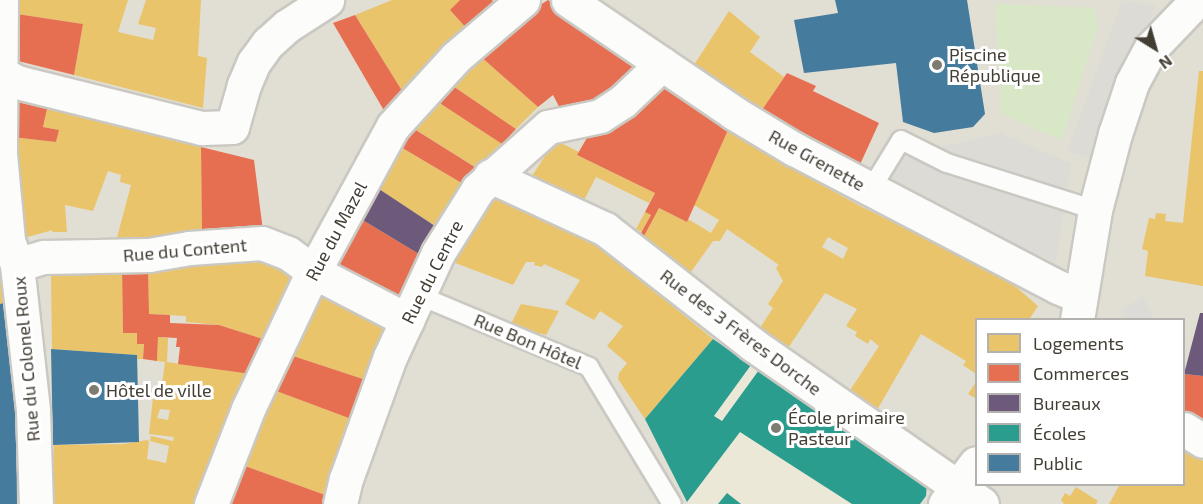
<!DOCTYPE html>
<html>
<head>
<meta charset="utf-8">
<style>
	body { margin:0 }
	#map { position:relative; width:1203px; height:504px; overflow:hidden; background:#eeece6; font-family:"Exo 2",sans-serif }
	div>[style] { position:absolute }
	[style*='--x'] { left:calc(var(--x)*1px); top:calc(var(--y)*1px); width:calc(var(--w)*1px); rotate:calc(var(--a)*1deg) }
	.residential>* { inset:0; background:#e1ded3 }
	.education>* { inset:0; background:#ebe8d8 }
	.green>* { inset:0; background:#d8e8c7 }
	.parking>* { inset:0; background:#dddbd6 }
	.homes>* { inset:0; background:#e9c46a }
	.shops>* { inset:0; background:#e76f51 }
	.offices>* { inset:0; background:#6d597a }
	.schools>* { inset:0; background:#2a9d8f }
	.public>* { inset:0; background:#457b9d }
	.roads { filter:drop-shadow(2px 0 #cac8c2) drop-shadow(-2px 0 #cac8c2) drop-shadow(0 2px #cac8c2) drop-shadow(0 -2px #cac8c2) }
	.lane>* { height:18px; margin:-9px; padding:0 9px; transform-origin:9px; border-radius:9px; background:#fcfcfb }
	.street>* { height:33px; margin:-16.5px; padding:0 16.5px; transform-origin:16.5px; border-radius:16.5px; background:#fcfcfb }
	.dots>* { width:16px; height:16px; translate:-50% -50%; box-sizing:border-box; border:3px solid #fff; border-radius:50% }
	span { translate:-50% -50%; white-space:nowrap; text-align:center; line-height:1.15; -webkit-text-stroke:6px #fff; paint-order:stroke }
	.poi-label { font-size:18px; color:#423e34 }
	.left { translate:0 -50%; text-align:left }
	.street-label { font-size:18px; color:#423e34 }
	.legend { position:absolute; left:975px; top:318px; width:210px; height:168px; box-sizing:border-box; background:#fff; border:2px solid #b3b2ae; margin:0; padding:8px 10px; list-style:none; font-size:18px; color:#423e34 }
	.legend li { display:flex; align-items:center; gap:12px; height:30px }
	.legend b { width:30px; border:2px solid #b3b2ae }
	.north { position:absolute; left:1125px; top:18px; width:60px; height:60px; -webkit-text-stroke:4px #fff; paint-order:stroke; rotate:143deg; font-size:16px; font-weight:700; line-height:24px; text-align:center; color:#423e34 }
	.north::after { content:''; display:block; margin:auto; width:21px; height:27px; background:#423e34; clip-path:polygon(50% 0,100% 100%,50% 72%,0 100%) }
</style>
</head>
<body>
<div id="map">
	<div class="residential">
		<div style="clip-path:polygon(evenodd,0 0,1203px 0,1203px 504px,0 504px,0 0,976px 320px,1184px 320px,1184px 484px,976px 484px,976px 320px)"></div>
	</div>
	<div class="education">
		<div style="clip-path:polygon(751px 365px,927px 483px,926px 496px,920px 504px,688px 504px,672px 472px)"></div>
	</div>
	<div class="green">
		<div style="clip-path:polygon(995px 4px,1094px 8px,1098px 26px,1062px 140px,1001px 114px)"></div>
	</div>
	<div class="parking">
		<div style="clip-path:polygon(1122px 1px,1156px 6px,1090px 158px,1067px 152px)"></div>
		<div style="clip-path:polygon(896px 130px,941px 147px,1000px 133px,1071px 163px,1056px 263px,867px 177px)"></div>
		<div style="clip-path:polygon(1143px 297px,1154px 319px,1125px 319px,1121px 310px)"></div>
	</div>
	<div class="homes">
		<div style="clip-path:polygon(12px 0,128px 0,118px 32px,153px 40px,156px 28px,138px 24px,146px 0,201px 0,198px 56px,207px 58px,203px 108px,74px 75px,83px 24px,17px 14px)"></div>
		<div style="clip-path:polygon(392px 0,460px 0,450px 10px,469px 31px,404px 94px,355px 15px)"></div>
		<div style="clip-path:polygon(729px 11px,760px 37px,750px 52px,784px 77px,760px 113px,694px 65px)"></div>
		<div style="clip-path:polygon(480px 56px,538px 107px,516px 129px,450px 84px)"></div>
		<div style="clip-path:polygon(1199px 71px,1203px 71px,1203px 286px,1145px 276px,1148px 251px,1142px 249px,1149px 218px,1155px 219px,1156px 213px,1166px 214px,1165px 221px,1183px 223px)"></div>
		<div style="clip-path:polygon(435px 100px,502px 144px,483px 172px,413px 128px)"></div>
		<div style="clip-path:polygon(47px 109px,201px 147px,202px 234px,115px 245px,131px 185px,120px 182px,121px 175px,108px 171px,93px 211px,65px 205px,67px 232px,52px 232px,53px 230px,20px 239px,12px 137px,56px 142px,59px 130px,43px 127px)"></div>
		<div style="clip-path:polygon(evenodd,728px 130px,767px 155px,862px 207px,958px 253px,1016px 287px,1038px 306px,1029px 320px,976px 320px,976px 374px,963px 365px,966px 361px,921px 334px,877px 410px,849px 392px,879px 346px,870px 339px,868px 344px,855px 336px,857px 332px,846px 326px,857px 309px,825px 293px,784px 354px,756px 334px,773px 308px,768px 304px,783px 281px,776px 268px,779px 265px,727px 229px,720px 241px,713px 241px,686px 279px,643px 238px,659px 208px,687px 222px,688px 219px,711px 233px,719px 220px,694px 205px,728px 130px,828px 237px,848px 248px,843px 259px,822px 247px,828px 237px)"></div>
		<div style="clip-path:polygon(553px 139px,579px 152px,577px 155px,655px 193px,649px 203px,596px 177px,579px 210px,528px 182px,553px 144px)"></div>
		<div style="clip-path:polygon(399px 146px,465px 185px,438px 228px,373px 185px)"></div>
		<div style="clip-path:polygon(484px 196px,522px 204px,558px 221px,601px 248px,713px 339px,645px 419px,618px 379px,619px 373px,627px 363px,607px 346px,623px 326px,600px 311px,594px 320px,565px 304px,580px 280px,544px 264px,542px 267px,534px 265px,535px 262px,526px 262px,513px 285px,445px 259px)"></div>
		<div style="clip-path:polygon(645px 212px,651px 215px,642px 232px,636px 229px)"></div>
		<div style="clip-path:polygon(256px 255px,303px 272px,269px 341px,219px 325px,186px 322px,186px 316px,149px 314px,148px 266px)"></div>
		<div style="clip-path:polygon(0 263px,8px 302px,0 304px)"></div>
		<div style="clip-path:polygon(122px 268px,123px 333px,137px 333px,137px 344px,144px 344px,143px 359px,137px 359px,137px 355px,52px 349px,51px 272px)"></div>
		<div style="clip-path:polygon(319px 285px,394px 325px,369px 381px,287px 354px)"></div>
		<div style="clip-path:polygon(521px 304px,559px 311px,546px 335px,510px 326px)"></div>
		<div style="clip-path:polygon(evenodd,158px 337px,168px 338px,167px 362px,251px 374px,200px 504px,54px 504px,54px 445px,123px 444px,147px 440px,149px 441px,147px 459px,166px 463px,169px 446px,150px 441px,151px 436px,173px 441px,174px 437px,149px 434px,153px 398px,160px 399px,165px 362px,157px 361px,158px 337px,160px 409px,170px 410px,168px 420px,157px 418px,160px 409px)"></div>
		<div style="clip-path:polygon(976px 382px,976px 396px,975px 398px,968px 394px)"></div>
		<div style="clip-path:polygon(271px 389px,354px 420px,328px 496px,237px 463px)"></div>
		<div style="clip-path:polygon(1184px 448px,1203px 461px,1203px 504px,1109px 504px,1120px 484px,1184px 484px)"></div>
		<div style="clip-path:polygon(1076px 487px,1098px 501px,1096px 504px,1064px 504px,1061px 500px,1065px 493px,1070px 496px)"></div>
	</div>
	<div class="shops">
		<div style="clip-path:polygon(460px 0,492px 0,497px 6px,469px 31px,450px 10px)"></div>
		<div style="clip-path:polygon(548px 0,642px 70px,599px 109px,563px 114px,553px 95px,538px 107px,480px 56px,515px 21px)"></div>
		<div style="clip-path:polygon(17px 14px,83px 24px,74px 75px,18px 61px)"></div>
		<div style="clip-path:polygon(355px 15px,404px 94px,386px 114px,333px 23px)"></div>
		<div style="clip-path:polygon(787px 73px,816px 86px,813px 91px,879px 123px,857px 171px,760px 113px)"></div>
		<div style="clip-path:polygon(450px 84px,516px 129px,502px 144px,435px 100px)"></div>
		<div style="clip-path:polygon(657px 84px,728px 130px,687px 222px,659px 208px,643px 238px,640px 235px,651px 215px,645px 212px,655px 193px,577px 155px,595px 124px)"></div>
		<div style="clip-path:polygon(13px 101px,47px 109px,43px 127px,59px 130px,56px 142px,12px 137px)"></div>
		<div style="clip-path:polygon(411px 127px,478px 169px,465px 185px,399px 146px)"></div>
		<div style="clip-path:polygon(201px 147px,254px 160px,263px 231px,202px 234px)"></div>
		<div style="clip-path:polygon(351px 213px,424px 257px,401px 305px,326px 267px)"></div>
		<div style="clip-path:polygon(148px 266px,149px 314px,170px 315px,170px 323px,219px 325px,269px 341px,251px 374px,178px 364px,180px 347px,176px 347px,177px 338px,158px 337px,157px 361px,143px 359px,144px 344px,137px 344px,137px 333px,123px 333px,122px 268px)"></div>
		<div style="clip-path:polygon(287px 354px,369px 381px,354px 420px,271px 389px)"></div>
		<div style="clip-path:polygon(1184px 374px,1203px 376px,1203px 433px,1184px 422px)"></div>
		<div style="clip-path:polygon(237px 463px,328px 496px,324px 504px,222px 504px)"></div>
	</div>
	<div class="offices">
		<div style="clip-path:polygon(373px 185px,438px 228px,424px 257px,351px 213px)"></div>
		<div style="clip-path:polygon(1200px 313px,1203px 313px,1203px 376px,1184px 374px)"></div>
	</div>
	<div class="schools">
		<div style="clip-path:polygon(713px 339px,751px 365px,714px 416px,722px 421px,759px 370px,886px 452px,927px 483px,926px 496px,920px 504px,852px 504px,740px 432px,687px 502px,645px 419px)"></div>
		<div style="clip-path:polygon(727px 493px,741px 504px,718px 504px)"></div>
	</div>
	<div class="public">
		<div style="clip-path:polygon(835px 0,967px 0,985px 114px,973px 127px,934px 133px,903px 122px,896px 63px,804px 73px,794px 20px,838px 13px)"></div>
		<div style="clip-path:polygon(8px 302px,16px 410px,17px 504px,0 504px,0 304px)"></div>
		<div style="clip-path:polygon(51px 349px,137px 355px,139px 442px,53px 445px)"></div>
	</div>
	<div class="roads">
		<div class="lane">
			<div style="--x:871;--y:189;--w:57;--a:-58.5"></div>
			<div style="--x:901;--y:140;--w:51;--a:26.6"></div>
			<div style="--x:947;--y:163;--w:155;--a:17.6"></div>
			<div style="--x:418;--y:295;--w:186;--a:22.8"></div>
			<div style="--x:589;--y:367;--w:160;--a:58.8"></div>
		</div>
		<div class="street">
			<div style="--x:1;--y:0;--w:154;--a:90.4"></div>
			<div style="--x:0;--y:154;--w:87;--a:84.7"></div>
			<div style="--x:8;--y:241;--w:26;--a:69"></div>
			<div style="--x:17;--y:265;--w:147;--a:83.7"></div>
			<div style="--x:33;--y:411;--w:93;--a:88.2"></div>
			<div style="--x:568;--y:0;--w:201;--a:34.2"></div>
			<div style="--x:734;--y:113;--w:70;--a:31"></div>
			<div style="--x:794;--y:149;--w:298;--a:27.6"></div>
			<div style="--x:1058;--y:287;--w:23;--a:23"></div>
			<div style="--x:0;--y:73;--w:19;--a:28"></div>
			<div style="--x:17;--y:82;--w:191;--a:14"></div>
			<div style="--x:202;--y:128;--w:30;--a:-2"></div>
			<div style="--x:232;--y:127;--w:44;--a:-74.1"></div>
			<div style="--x:244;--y:85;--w:25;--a:-67"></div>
			<div style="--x:254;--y:62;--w:24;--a:-54"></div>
			<div style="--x:268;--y:43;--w:25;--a:-42"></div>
			<div style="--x:287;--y:26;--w:48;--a:-33"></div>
			<div style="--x:490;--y:176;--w:127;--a:24.7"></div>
			<div style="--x:605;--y:229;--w:187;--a:38"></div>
			<div style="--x:752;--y:344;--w:280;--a:34.8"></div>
			<div style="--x:17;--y:265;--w:28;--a:-17"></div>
			<div style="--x:44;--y:257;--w:105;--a:-1.1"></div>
			<div style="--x:149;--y:255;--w:41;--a:-9.9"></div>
			<div style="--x:189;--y:248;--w:73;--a:-3.9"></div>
			<div style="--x:262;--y:243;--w:28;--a:21"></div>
			<div style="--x:288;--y:253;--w:32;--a:36"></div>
			<div style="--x:314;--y:272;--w:105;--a:27.3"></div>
			<div style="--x:1077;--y:320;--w:111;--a:-80.7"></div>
			<div style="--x:1095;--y:210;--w:79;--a:-75.3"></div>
			<div style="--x:1115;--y:134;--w:54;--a:-71.6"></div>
			<div style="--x:1132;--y:83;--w:40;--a:-62"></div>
			<div style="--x:1151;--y:48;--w:66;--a:-46.2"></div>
			<div style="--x:1184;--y:429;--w:22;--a:32"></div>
			<div style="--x:211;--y:504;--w:102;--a:-68.7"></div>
			<div style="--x:248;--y:409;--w:145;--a:-64.7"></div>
			<div style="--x:310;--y:278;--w:173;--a:-61.4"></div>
			<div style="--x:393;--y:126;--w:93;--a:-47.6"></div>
			<div style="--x:456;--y:57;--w:88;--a:-40.4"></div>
			<div style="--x:340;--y:504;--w:26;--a:-77"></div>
			<div style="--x:346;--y:479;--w:130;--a:-70.2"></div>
			<div style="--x:390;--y:357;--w:115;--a:-65.2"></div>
			<div style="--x:438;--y:253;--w:75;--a:-58"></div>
			<div style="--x:478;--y:189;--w:94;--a:-41.5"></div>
			<div style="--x:548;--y:127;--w:53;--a:-11.9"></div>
			<div style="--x:600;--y:116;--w:27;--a:-33"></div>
			<div style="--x:623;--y:101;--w:54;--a:-43.5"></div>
			<div style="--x:945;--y:504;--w:51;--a:-52.9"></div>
		</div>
	</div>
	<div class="dots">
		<div style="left:937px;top:65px;background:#7e7b72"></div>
		<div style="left:94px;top:390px;background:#7e7b72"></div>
		<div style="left:776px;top:428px;background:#7e7b72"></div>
	</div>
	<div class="poi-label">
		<span class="left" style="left:949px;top:65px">Piscine<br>République</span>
		<span class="left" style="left:106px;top:390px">Hôtel de ville</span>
		<span class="left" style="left:788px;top:428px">École primaire<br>Pasteur</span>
	</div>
	<div class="street-label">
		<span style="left:817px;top:160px;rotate:29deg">Rue Grenette</span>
		<span style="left:336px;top:231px;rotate:-62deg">Rue du Mazel</span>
		<span style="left:185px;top:250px;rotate:-5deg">Rue du Content</span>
		<span style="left:432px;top:272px;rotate:-63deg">Rue du Centre</span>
		<span style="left:741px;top:332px;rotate:37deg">Rue des 3 Frères Dorche</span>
		<span style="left:528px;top:341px;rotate:23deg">Rue Bon Hôtel</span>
		<span style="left:26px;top:359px;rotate:-95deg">Rue du Colonel Roux</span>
	</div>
	<ul class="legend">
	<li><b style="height:16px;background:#e9c46a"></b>Logements</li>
	<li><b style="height:16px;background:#e76f51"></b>Commerces</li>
	<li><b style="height:16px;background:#6d597a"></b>Bureaux</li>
	<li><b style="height:16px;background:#2a9d8f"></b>Écoles</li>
	<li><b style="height:16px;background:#457b9d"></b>Public</li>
	</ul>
	<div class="north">N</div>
</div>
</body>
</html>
